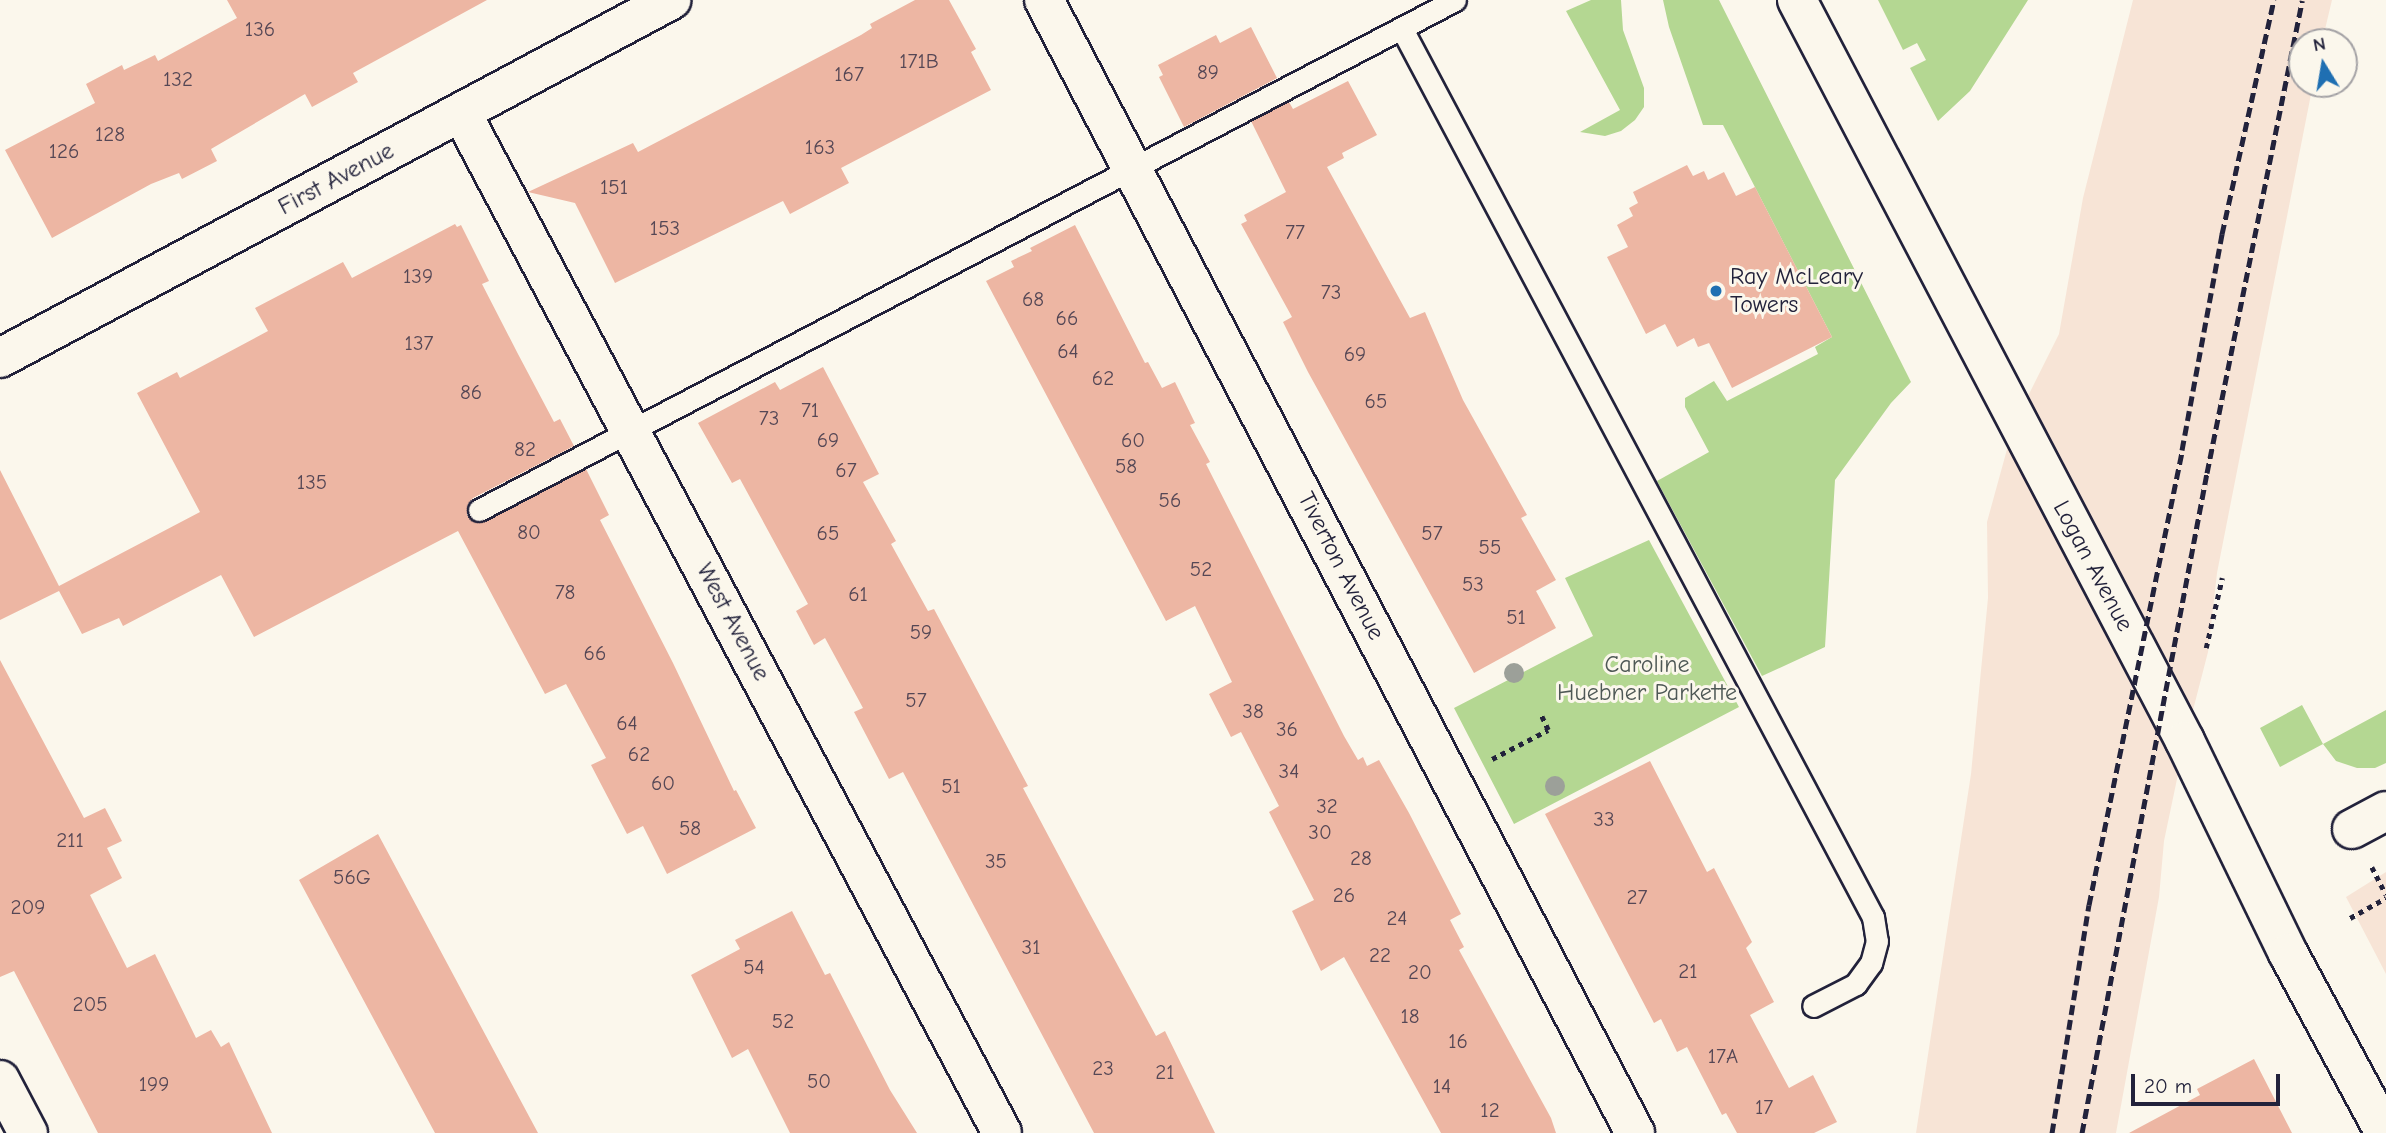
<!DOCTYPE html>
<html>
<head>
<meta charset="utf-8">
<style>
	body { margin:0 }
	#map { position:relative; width:2386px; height:1133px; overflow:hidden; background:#fbf7ec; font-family:"Comic Neue",sans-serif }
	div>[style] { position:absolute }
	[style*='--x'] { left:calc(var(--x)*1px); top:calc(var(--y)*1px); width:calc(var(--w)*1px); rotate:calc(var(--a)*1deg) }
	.built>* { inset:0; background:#f7e4d6 }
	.green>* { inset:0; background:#b4d792 }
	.building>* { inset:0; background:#edb6a3 }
	.path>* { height:4.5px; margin-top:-2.25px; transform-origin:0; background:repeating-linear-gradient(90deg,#22223b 0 5px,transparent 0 10px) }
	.roads { filter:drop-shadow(2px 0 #22223b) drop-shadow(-2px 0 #22223b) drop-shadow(0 2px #22223b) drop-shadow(0 -2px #22223b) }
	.lane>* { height:21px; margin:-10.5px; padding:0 10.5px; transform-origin:10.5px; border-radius:10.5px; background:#fbf7ec }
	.street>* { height:38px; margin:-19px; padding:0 19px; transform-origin:19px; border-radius:19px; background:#fbf7ec }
	.rail>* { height:5px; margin-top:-2.5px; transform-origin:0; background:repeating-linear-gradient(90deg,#22223b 0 10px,transparent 0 15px) }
	.trees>* { width:20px; height:20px; margin:-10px; border-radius:50%; background:#9ca099 }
	.dots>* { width:19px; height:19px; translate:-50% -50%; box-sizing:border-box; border:4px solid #fbf7ec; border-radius:50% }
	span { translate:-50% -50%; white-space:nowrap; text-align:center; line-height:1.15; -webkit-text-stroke:6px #fbf7ec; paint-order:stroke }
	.number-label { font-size:21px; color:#554755 }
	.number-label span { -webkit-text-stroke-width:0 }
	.street-label { font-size:24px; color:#22223b }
	.poi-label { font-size:24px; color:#22223b }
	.left { translate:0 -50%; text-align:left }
	.park-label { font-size:24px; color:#4e5855 }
	.north { position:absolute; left:2288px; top:28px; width:70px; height:70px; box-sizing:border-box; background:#fbf7ec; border:2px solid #a4a2a5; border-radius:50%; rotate:349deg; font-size:19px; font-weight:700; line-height:28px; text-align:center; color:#22223b }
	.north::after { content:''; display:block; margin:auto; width:24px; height:32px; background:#1f6fb2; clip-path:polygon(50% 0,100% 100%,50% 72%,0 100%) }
	.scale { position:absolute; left:2131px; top:1074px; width:149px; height:32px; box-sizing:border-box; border:4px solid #22223b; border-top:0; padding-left:9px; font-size:21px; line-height:24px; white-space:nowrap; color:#22223b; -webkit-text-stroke:5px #fbf7ec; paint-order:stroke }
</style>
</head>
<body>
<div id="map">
	<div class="built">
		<div style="clip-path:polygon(2133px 0,2332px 0,2322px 42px,2302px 42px,2302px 84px,2313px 84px,2217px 573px,2208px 652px,2185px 741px,2164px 841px,2159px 897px,2116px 1133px,1916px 1133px,1971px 774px,1988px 598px,1987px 522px,2014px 424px,2059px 334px,2083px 198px)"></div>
		<div style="clip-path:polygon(2386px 872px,2386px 974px,2346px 897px)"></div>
	</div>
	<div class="green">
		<div style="clip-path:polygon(1591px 0,1621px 0,1623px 30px,1644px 88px,1644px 107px,1635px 120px,1621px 131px,1605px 136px,1580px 132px,1620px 110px,1566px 11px)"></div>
		<div style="clip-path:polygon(1663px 0,1719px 0,1911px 382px,1891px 403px,1835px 480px,1825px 647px,1762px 676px,1657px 481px,1709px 452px,1685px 407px,1685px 398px,1714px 381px,1727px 401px,1818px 354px,1815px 347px,1832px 337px,1723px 125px,1703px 125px,1669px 27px)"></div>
		<div style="clip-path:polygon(1878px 0,2028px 0,1970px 91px,1938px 121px,1910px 68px,1926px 60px,1917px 43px,1903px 50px)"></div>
		<div style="clip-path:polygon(1649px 540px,1739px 707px,1514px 824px,1454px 708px,1593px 636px,1565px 578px)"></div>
		<div style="clip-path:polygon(2302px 705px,2323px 744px,2386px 710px,2386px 763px,2375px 768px,2357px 768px,2336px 761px,2323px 744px,2280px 767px,2260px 728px)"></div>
	</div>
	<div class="building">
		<div style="clip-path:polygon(227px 0,487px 0,353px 73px,358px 82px,312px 107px,305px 94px,211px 149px,217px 161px,182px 179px,179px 173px,151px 184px,52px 238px,5px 150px,95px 103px,86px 84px,122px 65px,124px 70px,155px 55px,158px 61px,237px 18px)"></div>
		<div style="clip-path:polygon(915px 0,949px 0,976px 49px,971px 52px,991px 90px,841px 168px,849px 183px,790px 214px,783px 201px,615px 283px,575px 203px,528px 192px,633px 143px,638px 152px,861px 35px,872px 28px,870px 24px)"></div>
		<div style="clip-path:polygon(1251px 27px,1277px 78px,1184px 127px,1159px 77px,1163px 75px,1158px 65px,1216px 35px,1220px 43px)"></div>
		<div style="clip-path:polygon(1348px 81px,1377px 135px,1342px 153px,1344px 158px,1327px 167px,1410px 318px,1425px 312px,1463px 400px,1527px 515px,1521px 518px,1556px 580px,1536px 591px,1556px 628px,1474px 673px,1308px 372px,1283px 322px,1292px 317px,1241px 224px,1247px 221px,1244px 215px,1286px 192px,1251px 121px,1289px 102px,1293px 109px)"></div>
		<div style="clip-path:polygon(1687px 165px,1693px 176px,1704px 171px,1708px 180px,1724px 172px,1736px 196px,1755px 187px,1832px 337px,1732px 388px,1709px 343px,1698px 347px,1694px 338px,1677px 347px,1665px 324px,1646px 334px,1607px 257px,1628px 247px,1617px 225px,1633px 216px,1629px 208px,1638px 203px,1633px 192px)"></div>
		<div style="clip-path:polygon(455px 224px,457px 227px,461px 225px,489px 281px,482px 284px,518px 354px,554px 422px,560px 419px,574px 446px,473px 498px,468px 504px,467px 515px,473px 521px,485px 522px,586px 469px,609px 515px,600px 520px,673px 663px,734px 791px,736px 790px,756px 828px,667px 874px,643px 826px,627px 834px,591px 765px,606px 758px,566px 684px,545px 694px,458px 531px,254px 637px,221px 575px,123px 626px,119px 618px,82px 634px,59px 591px,0 620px,0 470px,59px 586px,200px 512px,137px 393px,177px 372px,180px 378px,268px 331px,255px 308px,343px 262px,352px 278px)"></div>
		<div style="clip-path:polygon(1075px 225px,1145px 363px,1148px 362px,1162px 388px,1175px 382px,1195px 423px,1190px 425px,1210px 462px,1206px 464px,1344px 736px,1358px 760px,1363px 757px,1367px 766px,1379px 760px,1409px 813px,1461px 914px,1450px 920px,1464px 947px,1459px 950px,1551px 1118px,1556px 1133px,1441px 1133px,1344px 957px,1321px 971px,1292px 911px,1314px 900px,1269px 812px,1279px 806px,1241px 732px,1231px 737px,1209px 694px,1232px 682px,1195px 606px,1166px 621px,986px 281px,1014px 267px,1011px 261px,1032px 251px,1030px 248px)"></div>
		<div style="clip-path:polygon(823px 367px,879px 474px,863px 482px,896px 541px,891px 544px,928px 611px,934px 609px,1028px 786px,1023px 788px,1084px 903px,1156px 1036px,1165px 1031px,1215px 1133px,1094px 1133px,903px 772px,889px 779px,854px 712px,863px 708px,825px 638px,814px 645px,796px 611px,808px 604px,740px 479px,732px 483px,698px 423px,775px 382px,780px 390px)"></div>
		<div style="clip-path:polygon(0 660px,84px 818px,105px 808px,122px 841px,107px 848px,122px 878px,90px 895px,127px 968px,155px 954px,196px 1038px,211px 1030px,221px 1047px,229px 1042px,272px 1133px,98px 1133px,14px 971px,0 977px)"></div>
		<div style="clip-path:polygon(1650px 761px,1707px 872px,1714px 868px,1752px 942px,1746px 948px,1774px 1002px,1750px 1015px,1789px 1088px,1813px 1075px,1837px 1122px,1814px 1133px,1737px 1133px,1726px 1113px,1722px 1115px,1687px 1047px,1677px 1052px,1661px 1019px,1654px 1023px,1545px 814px)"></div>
		<div style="clip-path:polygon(378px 834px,478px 1021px,538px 1133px,435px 1133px,379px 1029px,299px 880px)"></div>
		<div style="clip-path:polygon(792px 911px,825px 975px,830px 973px,890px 1090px,917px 1133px,790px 1133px,748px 1049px,732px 1058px,691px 975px,740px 949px,735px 940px)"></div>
		<div style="clip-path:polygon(2254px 1059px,2292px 1133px,2129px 1133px,2200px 1095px,2197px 1089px)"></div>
	</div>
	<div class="path">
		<div style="--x:2206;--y:648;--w:72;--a:-77.1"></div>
		<div style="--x:1492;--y:759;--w:63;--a:-27.4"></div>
		<div style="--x:1548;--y:730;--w:17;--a:-115"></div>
		<div style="--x:2372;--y:867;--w:31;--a:63"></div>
		<div style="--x:2350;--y:918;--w:41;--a:-29.1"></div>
	</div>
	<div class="roads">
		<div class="lane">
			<div style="--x:1402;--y:29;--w:1005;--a:62.06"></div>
			<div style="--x:1873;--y:917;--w:24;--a:81"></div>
			<div style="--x:1877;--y:941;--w:23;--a:105"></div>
			<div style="--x:1871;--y:963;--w:26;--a:126"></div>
			<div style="--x:1856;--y:984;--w:48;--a:152.9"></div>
			<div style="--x:479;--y:510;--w:1101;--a:-27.59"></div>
		</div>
		<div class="street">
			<div style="--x:1044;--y:0;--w:1278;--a:62.45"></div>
			<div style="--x:1797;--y:0;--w:836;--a:62.36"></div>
			<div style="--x:2185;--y:741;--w:236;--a:64.1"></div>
			<div style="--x:2288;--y:953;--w:204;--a:61.7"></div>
			<div style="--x:461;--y:112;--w:1155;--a:62.08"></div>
			<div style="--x:0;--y:358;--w:761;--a:-28.08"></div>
			<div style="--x:2352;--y:829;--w:38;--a:-28"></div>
			<div style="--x:0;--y:1080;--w:60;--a:62.2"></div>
		</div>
	</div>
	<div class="rail">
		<div style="--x:2052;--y:1133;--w:231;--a:-80.8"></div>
		<div style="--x:2089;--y:905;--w:464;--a:-78.4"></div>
		<div style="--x:2182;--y:450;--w:220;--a:-79.5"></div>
		<div style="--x:2222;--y:234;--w:240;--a:-77.5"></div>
		<div style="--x:2082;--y:1133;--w:672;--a:-79.28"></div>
		<div style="--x:2207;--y:473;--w:482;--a:-78.6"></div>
	</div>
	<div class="trees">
		<div style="left:1514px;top:673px"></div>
		<div style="left:1555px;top:786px"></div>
	</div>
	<div class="dots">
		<div style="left:1716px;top:291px;background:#1f6fb2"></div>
	</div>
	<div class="number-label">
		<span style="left:260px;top:29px">136</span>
		<span style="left:919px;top:61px">171B</span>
		<span style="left:1208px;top:72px">89</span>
		<span style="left:849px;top:74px">167</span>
		<span style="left:178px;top:79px">132</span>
		<span style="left:110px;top:134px">128</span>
		<span style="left:820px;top:147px">163</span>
		<span style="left:64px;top:151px">126</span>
		<span style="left:614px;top:187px">151</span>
		<span style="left:665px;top:228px">153</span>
		<span style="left:1295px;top:232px">77</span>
		<span style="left:418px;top:276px">139</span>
		<span style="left:1331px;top:292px">73</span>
		<span style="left:1033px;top:299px">68</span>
		<span style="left:1067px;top:318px">66</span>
		<span style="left:419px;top:343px">137</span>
		<span style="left:1068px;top:351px">64</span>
		<span style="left:1355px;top:354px">69</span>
		<span style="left:1103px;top:378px">62</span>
		<span style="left:471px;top:392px">86</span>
		<span style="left:1376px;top:401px">65</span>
		<span style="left:810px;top:410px">71</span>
		<span style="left:769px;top:418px">73</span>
		<span style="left:828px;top:440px">69</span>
		<span style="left:1133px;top:440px">60</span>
		<span style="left:525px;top:449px">82</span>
		<span style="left:1126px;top:466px">58</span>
		<span style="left:846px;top:470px">67</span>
		<span style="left:312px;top:482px">135</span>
		<span style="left:1170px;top:500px">56</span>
		<span style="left:529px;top:532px">80</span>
		<span style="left:828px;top:533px">65</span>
		<span style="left:1432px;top:533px">57</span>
		<span style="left:1490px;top:547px">55</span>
		<span style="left:1201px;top:569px">52</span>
		<span style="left:1473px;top:584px">53</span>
		<span style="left:565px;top:592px">78</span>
		<span style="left:858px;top:594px">61</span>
		<span style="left:1516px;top:617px">51</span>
		<span style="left:921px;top:632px">59</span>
		<span style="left:595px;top:653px">66</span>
		<span style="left:916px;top:700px">57</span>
		<span style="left:1253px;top:711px">38</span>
		<span style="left:627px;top:723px">64</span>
		<span style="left:1287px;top:729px">36</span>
		<span style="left:639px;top:754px">62</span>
		<span style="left:1289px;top:771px">34</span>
		<span style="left:663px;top:783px">60</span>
		<span style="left:951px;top:786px">51</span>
		<span style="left:1327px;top:806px">32</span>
		<span style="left:1604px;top:819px">33</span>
		<span style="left:690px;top:828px">58</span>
		<span style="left:1320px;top:832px">30</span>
		<span style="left:70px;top:840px">211</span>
		<span style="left:1361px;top:858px">28</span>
		<span style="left:996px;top:861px">35</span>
		<span style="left:352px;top:877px">56G</span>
		<span style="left:1344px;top:895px">26</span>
		<span style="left:1637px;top:897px">27</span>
		<span style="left:28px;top:907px">209</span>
		<span style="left:1397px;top:918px">24</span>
		<span style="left:1031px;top:947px">31</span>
		<span style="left:1380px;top:955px">22</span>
		<span style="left:754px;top:967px">54</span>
		<span style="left:1688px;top:971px">21</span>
		<span style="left:1420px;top:972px">20</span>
		<span style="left:90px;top:1004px">205</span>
		<span style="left:1410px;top:1016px">18</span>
		<span style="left:783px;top:1021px">52</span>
		<span style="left:1458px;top:1041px">16</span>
		<span style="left:1723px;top:1056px">17A</span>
		<span style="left:1103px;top:1068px">23</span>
		<span style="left:1165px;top:1072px">21</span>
		<span style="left:819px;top:1081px">50</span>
		<span style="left:154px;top:1084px">199</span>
		<span style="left:1442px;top:1086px">14</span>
		<span style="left:1764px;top:1107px">17</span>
		<span style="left:1490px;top:1110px">12</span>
	</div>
	<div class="street-label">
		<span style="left:336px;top:179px;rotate:-28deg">First Avenue</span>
		<span style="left:1341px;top:566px;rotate:63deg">Tiverton Avenue</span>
		<span style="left:2093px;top:566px;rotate:62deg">Logan Avenue</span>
		<span style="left:733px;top:622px;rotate:62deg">West Avenue</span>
	</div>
	<div class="poi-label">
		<span class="left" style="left:1730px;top:291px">Ray McLeary<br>Towers</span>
	</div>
	<div class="park-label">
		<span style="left:1647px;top:679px">Caroline<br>Huebner Parkette</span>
	</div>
	<div class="north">N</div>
	<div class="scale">20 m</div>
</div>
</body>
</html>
